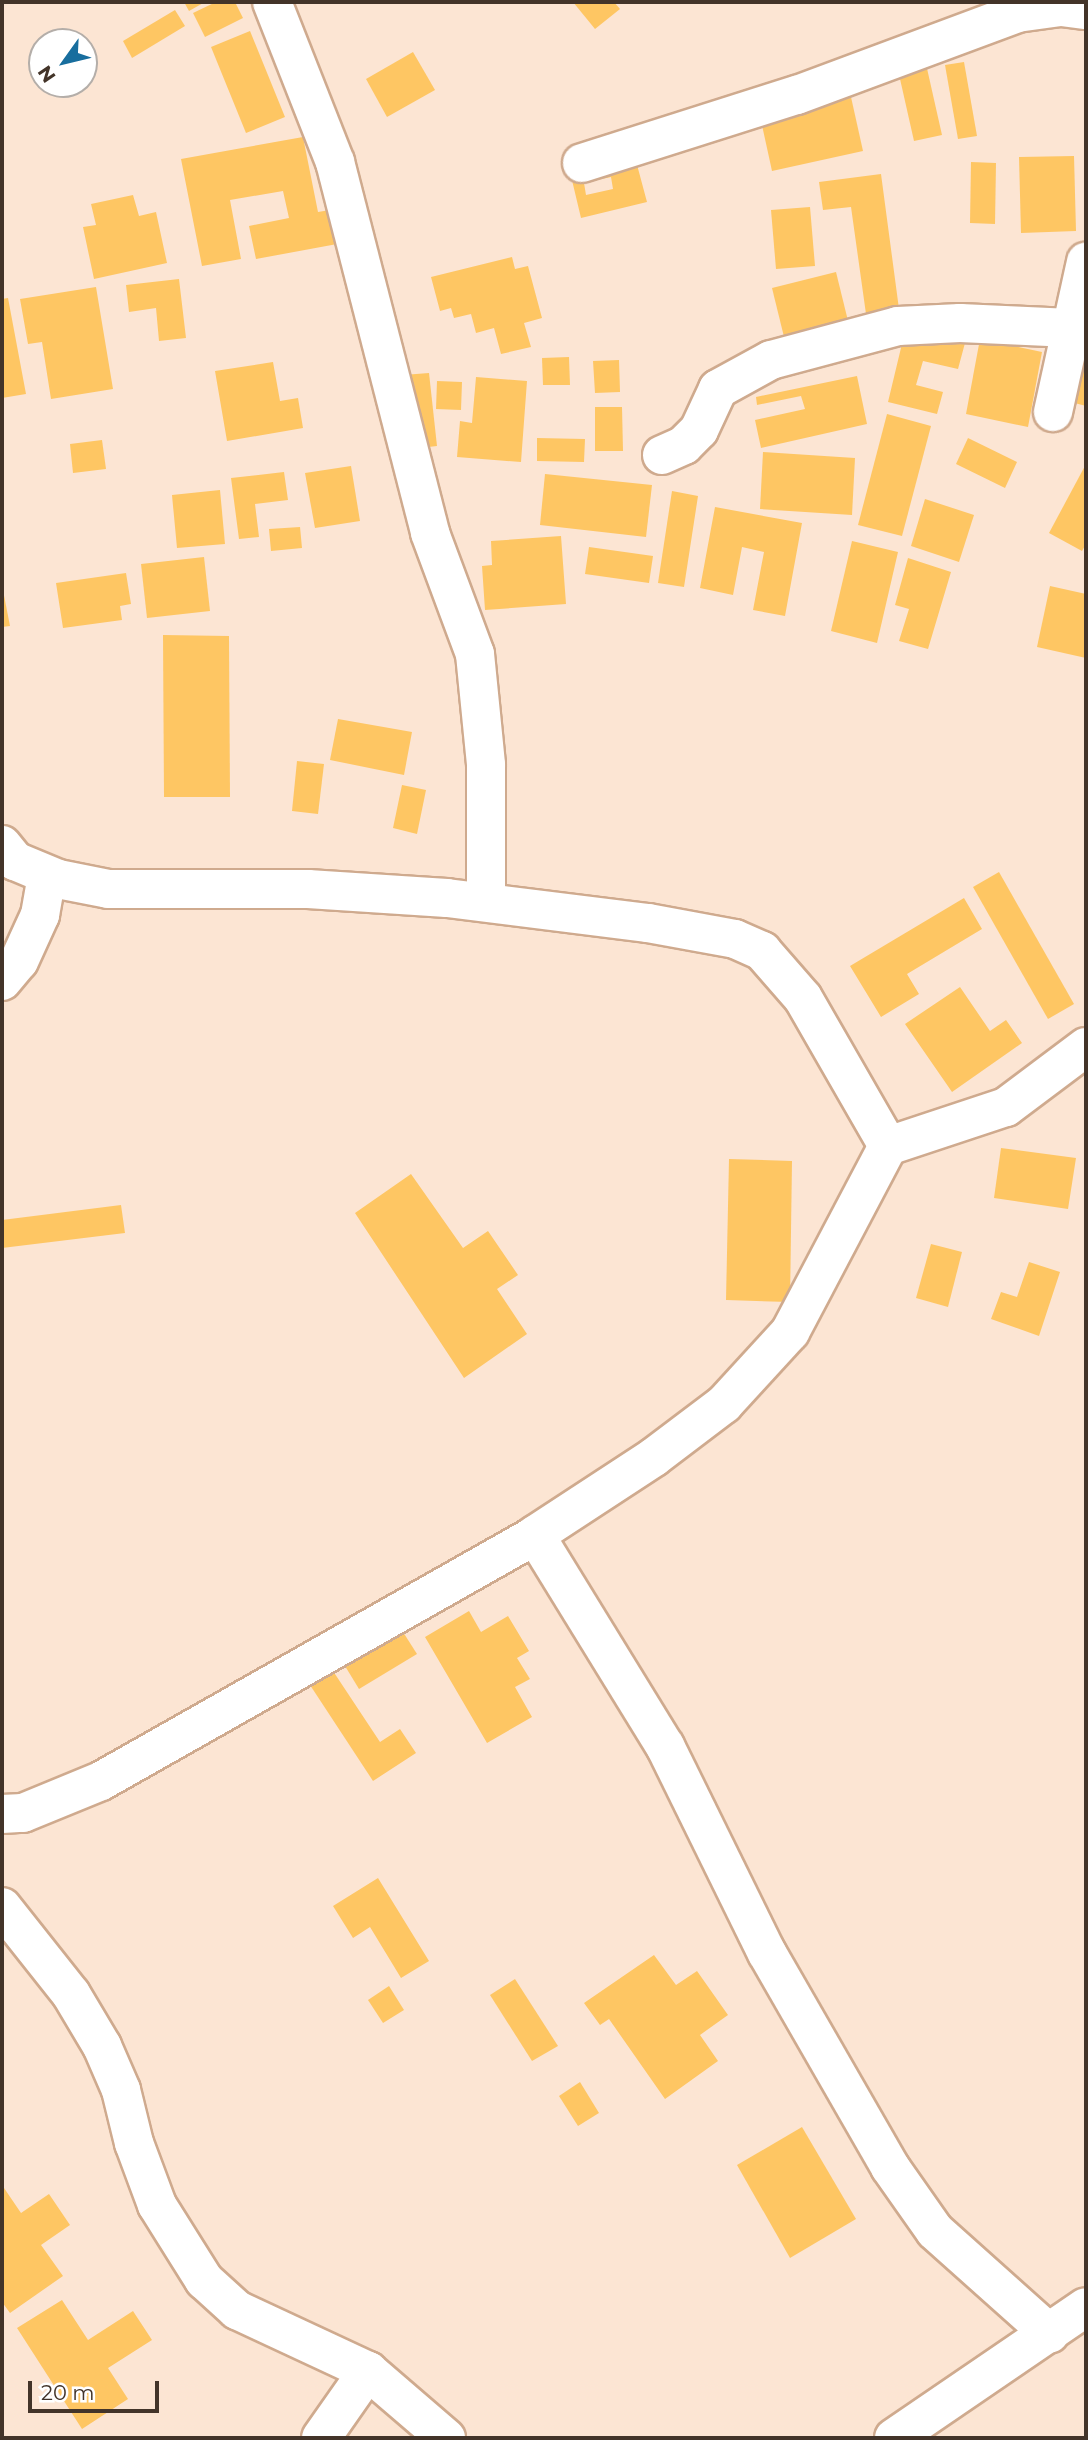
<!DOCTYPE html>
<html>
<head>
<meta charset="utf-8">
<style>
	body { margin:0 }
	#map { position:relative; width:1088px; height:2440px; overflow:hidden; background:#fce5d3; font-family:Montserrat,sans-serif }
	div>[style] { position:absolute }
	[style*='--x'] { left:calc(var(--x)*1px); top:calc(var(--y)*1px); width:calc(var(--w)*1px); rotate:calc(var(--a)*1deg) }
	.building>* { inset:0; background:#fec663 }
	.roads { filter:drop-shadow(2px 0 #cfaa8e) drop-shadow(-2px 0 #cfaa8e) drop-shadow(0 2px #cfaa8e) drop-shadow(0 -2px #cfaa8e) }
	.minor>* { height:38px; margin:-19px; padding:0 19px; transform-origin:19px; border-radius:19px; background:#fff }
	span { translate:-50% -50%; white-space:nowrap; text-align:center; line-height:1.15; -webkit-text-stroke:5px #fff; paint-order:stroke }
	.frame { position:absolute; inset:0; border:4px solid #433429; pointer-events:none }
	.north { position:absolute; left:28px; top:28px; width:70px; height:70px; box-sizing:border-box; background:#fff; border:2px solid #b4aea9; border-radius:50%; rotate:236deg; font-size:19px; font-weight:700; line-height:28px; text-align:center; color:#433429 }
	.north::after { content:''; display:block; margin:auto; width:24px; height:32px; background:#186e9e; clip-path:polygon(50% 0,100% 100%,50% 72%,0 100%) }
	.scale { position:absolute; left:28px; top:2381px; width:131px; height:32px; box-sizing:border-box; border:4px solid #433429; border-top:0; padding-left:9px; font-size:21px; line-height:24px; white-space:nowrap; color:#433429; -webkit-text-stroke:5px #fff; paint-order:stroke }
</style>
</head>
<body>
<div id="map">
	<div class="building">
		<div style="clip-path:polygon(184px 2px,205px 2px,189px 11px)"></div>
		<div style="clip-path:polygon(216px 2px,235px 2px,243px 18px,205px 37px,193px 13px)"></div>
		<div style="clip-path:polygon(573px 2px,614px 2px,620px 9px,595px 29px)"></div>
		<div style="clip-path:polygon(175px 10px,185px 26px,132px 58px,123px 41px)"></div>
		<div style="clip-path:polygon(250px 31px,285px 117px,246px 133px,211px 47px)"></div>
		<div style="clip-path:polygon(413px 52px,435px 90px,387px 117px,366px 79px)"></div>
		<div style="clip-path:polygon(964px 62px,977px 136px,958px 139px,945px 65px)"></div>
		<div style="clip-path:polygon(926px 64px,942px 135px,914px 141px,898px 70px)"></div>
		<div style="clip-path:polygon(851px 97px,863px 151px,772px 171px,760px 116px)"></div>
		<div style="clip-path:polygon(303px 137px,318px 212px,342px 208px,348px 242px,256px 259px,249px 226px,289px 218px,283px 191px,230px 200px,241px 259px,202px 266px,181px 159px)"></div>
		<div style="clip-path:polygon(1074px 156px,1076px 231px,1021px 233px,1019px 157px)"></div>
		<div style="clip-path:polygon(evenodd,636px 161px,647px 202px,581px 218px,571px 176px,636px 161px,611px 177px,613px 189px,586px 195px,584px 183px,611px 177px)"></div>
		<div style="clip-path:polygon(971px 162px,996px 163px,995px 224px,970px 223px)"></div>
		<div style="clip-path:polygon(881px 174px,899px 309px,866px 314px,851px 207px,823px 210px,819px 182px)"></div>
		<div style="clip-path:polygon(133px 195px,139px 216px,156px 212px,167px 263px,94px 279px,83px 227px,96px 225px,91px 204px)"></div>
		<div style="clip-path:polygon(810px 207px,815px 266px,776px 269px,771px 210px)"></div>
		<div style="clip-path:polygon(512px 257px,515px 269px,528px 266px,542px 318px,524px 323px,531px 347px,501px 354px,494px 328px,476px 333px,471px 314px,454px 318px,451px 308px,440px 311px,431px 277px)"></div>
		<div style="clip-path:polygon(836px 272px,849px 325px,785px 341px,772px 288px)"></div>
		<div style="clip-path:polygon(179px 279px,186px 338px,159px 341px,156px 308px,129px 312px,126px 285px)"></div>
		<div style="clip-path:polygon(96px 287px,113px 389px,51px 399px,42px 342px,28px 344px,20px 299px)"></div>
		<div style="clip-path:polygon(8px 298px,26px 394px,2px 398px,2px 299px)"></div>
		<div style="clip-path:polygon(906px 327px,965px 343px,958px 369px,923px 361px,916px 385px,943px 392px,937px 414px,888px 402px)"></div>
		<div style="clip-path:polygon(980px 339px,1042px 352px,1028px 427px,966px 414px)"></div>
		<div style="clip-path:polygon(569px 357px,570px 385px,543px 385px,542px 358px)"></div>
		<div style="clip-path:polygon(619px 360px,620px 392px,595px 393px,593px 361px)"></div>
		<div style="clip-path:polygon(1077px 361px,1086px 363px,1086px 406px,1067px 401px)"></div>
		<div style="clip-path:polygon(273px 362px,280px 401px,298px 398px,303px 428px,227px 441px,215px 371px)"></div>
		<div style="clip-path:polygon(429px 373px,437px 446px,411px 449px,403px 375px)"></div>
		<div style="clip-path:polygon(857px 376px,867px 424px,761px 448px,755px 420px,805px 409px,801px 396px,757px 405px,756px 397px)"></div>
		<div style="clip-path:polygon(476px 377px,527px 381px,521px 462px,457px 457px,460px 421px,472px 423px)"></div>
		<div style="clip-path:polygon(437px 381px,462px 382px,461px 410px,436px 409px)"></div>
		<div style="clip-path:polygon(595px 407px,622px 407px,623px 451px,595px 451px)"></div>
		<div style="clip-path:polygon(887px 414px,931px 426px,902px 536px,858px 525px)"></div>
		<div style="clip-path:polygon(537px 438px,585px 439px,584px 462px,537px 461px)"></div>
		<div style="clip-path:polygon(968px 438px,1017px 462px,1005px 488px,956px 464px)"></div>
		<div style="clip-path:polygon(102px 440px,106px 469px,73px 473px,70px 444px)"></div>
		<div style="clip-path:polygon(763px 452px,855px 458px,852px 515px,760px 509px)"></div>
		<div style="clip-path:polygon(1086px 464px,1086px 544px,1082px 551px,1049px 533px)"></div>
		<div style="clip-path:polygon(351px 466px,360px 521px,315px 528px,305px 473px)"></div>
		<div style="clip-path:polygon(284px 472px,288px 500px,255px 504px,259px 537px,239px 539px,231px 478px)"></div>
		<div style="clip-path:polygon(545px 474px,652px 485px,646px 537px,540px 525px)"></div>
		<div style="clip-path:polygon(220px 490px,225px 544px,177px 548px,172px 495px)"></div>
		<div style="clip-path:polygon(672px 491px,698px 496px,684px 587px,658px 583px)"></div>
		<div style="clip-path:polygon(925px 499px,974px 515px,959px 562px,911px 546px)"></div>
		<div style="clip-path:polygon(715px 507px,802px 523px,785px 616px,753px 610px,764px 552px,742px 547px,733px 595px,700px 588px)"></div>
		<div style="clip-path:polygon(300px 527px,302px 548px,271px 551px,269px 529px)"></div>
		<div style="clip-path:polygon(561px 536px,566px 604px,485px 610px,482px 566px,492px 565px,491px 541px)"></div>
		<div style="clip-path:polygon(852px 541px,898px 552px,877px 643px,831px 631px)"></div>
		<div style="clip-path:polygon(589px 547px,653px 556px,649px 583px,585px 574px)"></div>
		<div style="clip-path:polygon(204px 557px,210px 611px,147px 618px,141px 564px)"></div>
		<div style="clip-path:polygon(908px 558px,951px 572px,928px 649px,899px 641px,909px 609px,895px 605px)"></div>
		<div style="clip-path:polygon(126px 573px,131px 604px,120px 606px,122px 620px,63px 628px,56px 583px)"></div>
		<div style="clip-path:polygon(2px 585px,10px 626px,2px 627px)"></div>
		<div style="clip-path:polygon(1050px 586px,1086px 594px,1086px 658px,1037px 647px)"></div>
		<div style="clip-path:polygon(163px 635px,229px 636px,230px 797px,164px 797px)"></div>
		<div style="clip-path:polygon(338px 719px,412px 732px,404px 775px,330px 760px)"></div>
		<div style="clip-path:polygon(297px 761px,324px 764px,318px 814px,292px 811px)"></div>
		<div style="clip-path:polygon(402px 785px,426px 790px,417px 834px,393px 828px)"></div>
		<div style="clip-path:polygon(999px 872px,1074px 1004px,1048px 1019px,973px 887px)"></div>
		<div style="clip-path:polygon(964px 898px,982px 929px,907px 974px,919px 994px,881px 1017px,850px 966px)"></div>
		<div style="clip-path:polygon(960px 987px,990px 1031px,1006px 1020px,1022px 1043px,952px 1092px,905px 1024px)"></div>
		<div style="clip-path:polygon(1001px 1148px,1076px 1158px,1068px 1209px,994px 1198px)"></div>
		<div style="clip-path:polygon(729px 1159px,792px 1161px,790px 1302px,726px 1300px)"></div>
		<div style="clip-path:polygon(411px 1174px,463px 1248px,488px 1231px,518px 1275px,497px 1289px,527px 1334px,464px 1378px,355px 1213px)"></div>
		<div style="clip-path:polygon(121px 1205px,125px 1233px,2px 1248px,2px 1220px)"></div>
		<div style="clip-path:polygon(931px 1244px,962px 1252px,948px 1307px,916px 1298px)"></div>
		<div style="clip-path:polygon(1029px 1262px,1060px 1272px,1039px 1336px,991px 1319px,1001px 1292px,1017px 1297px)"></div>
		<div style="clip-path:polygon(469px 1611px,481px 1632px,508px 1616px,529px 1651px,517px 1658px,530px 1679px,515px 1687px,532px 1717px,487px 1743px,425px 1637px)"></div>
		<div style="clip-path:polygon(403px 1632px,417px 1654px,359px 1689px,345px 1666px)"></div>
		<div style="clip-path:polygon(333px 1671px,380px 1742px,400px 1729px,416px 1753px,373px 1781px,310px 1685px)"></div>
		<div style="clip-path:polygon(378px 1878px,429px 1961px,401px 1978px,370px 1927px,353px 1938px,333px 1906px)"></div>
		<div style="clip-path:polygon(654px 1955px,676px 1985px,697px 1971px,728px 2015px,700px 2035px,718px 2061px,665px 2099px,609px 2019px,600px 2025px,584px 2003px)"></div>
		<div style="clip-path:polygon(515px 1979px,558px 2046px,532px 2061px,490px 1995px)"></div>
		<div style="clip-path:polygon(389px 1986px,404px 2010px,383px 2023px,368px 2000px)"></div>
		<div style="clip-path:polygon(580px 2082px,599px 2113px,578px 2126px,559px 2096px)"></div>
		<div style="clip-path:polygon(802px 2127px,856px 2219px,790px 2258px,737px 2165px)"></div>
		<div style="clip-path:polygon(2px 2185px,21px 2213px,49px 2194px,70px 2225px,41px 2245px,63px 2276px,10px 2313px,2px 2302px)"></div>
		<div style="clip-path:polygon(62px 2300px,88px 2340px,133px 2311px,152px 2340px,108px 2368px,128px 2399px,82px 2429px,17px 2328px)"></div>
	</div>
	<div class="roads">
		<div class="minor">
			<div style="--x:272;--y:2;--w:172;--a:68.5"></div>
			<div style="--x:335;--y:162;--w:383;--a:75.6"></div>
			<div style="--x:430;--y:533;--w:129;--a:69.6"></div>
			<div style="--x:475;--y:654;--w:112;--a:84.3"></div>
			<div style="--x:486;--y:765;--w:137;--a:90"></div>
			<div style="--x:582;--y:163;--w:225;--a:-17.6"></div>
			<div style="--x:797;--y:95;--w:235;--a:-20.4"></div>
			<div style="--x:1017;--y:13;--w:44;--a:-7.8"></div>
			<div style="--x:1061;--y:7;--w:25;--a:7"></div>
			<div style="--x:1053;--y:412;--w:154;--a:-77.6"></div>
			<div style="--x:662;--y:455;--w:24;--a:-24"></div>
			<div style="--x:684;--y:445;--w:21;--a:-45"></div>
			<div style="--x:699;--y:430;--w:45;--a:-65.1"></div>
			<div style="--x:718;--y:389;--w:60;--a:-28.7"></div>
			<div style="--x:771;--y:360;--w:131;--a:-15"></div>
			<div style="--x:898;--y:326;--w:62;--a:-2.8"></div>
			<div style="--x:960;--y:323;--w:111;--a:2.6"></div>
			<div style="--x:2;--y:845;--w:21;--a:51"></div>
			<div style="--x:15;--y:861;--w:47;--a:22.7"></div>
			<div style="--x:58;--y:879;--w:51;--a:11.3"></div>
			<div style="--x:108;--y:889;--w:200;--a:0"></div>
			<div style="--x:308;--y:889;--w:139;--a:3.7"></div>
			<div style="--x:447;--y:898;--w:203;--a:7.1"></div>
			<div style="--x:648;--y:923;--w:88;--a:10.4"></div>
			<div style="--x:735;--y:939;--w:30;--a:24"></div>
			<div style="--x:762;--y:951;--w:62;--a:48.9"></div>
			<div style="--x:803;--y:998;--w:171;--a:60.1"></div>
			<div style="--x:2;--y:981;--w:26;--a:-50"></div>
			<div style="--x:19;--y:961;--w:51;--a:-65.5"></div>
			<div style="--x:40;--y:915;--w:34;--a:-80"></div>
			<div style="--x:46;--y:882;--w:12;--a:-14"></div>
			<div style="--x:535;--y:1535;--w:248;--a:58.4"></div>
			<div style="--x:665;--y:1746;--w:231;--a:63.8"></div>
			<div style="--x:767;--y:1953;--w:247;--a:60.1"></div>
			<div style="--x:890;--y:2167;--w:78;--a:54.9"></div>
			<div style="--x:935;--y:2231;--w:154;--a:41.8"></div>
			<div style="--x:2;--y:1814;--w:21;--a:-3"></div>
			<div style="--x:23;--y:1813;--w:84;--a:-22.3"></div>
			<div style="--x:101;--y:1781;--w:499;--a:-29.5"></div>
			<div style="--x:535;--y:1535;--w:142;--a:-33.2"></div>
			<div style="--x:654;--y:1457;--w:88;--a:-37.1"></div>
			<div style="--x:724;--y:1404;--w:98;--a:-47.5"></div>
			<div style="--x:790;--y:1332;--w:210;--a:-62.2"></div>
			<div style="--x:888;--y:1146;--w:124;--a:-18.3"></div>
			<div style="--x:1006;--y:1107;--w:100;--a:-36.9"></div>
			<div style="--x:2;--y:1907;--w:111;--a:51.6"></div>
			<div style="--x:71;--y:1994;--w:61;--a:59.2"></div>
			<div style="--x:102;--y:2046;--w:48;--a:66.6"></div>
			<div style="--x:121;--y:2090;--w:55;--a:76.2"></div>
			<div style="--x:134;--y:2143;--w:66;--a:69.6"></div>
			<div style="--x:157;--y:2205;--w:89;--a:57.9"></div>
			<div style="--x:204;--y:2280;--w:45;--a:42.3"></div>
			<div style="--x:237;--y:2310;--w:145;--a:25"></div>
			<div style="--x:368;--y:2371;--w:103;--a:40.7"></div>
			<div style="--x:321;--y:2438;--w:82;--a:-55"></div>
			<div style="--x:894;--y:2438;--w:232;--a:-34.3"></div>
		</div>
	</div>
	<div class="frame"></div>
	<div class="north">N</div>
	<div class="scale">20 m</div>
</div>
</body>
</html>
